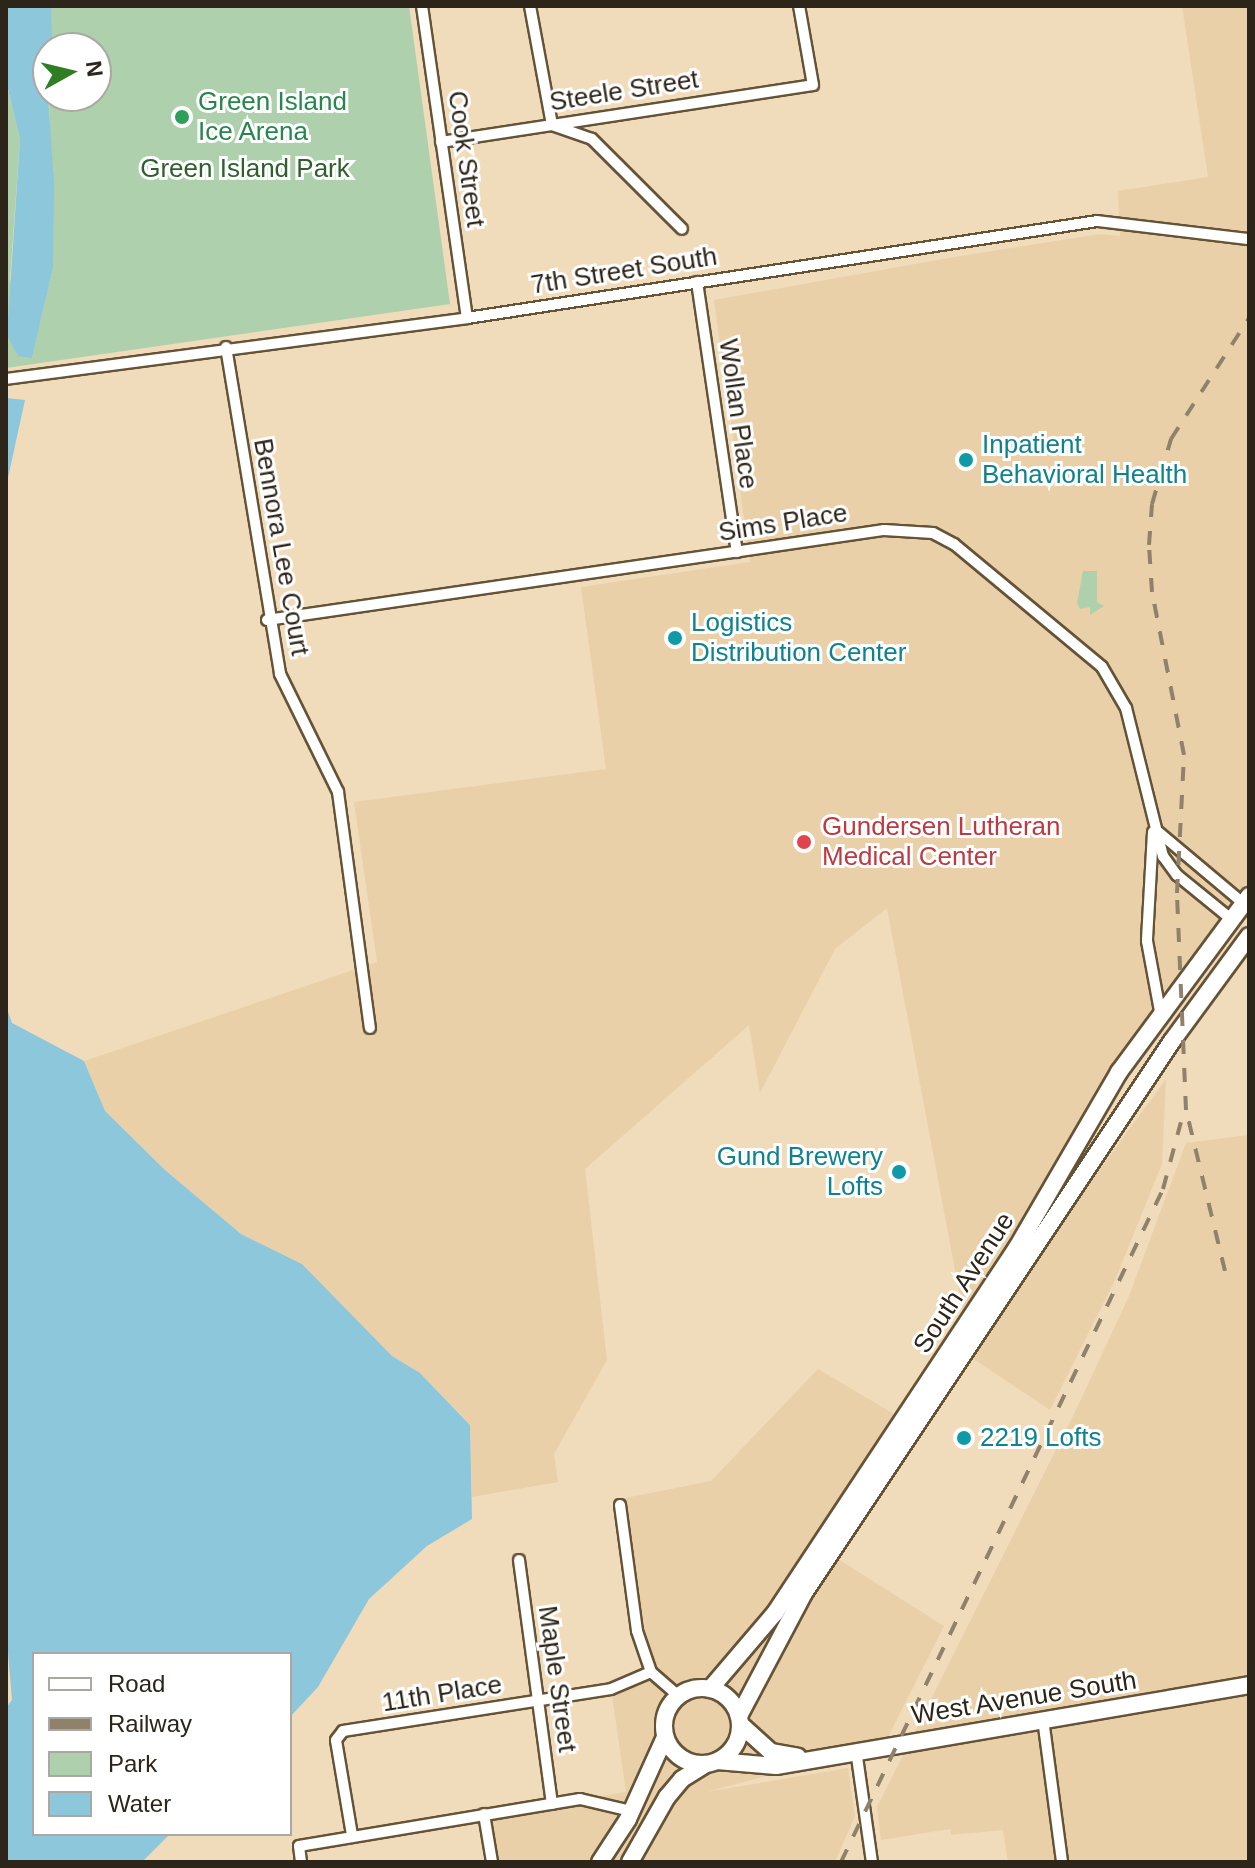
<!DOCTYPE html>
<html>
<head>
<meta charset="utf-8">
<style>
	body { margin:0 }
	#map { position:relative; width:1255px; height:1868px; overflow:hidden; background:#f0dbbb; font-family:Helvetica,sans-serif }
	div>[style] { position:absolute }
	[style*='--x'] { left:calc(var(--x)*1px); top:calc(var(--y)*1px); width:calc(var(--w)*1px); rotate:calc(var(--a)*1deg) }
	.built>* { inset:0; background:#e9d0a9 }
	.green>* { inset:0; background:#aed0ac }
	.water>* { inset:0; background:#8dc7dc }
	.roads { filter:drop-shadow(2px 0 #655337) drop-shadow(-2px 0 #655337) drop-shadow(0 2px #655337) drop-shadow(0 -2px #655337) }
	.minor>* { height:10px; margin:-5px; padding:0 5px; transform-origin:5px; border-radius:5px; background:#fff }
	.primary>* { height:16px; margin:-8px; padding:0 8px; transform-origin:8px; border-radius:8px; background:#fff }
	.trunk>* { height:16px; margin:-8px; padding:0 8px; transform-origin:8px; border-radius:8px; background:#fff }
	.trunk>.ring { margin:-8px; padding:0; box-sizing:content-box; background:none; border:16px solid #fff; border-radius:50% }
	.rail>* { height:4px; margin-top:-2px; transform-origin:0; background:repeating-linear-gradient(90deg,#90816b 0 14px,transparent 0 28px) }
	.dots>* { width:22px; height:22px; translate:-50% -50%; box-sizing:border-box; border:4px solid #fff; border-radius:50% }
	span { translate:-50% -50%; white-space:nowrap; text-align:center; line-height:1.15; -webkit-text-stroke:6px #fff; paint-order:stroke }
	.street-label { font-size:26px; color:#2d2519 }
	.leisure-label { font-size:26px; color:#27864d }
	.left { translate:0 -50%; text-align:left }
	.park-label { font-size:26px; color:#2e5f2c }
	.culture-label { font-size:26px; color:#0d838f }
	.right { translate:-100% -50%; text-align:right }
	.health-label { font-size:26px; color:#be3a42 }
	.frame { position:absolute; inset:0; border:8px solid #2d2519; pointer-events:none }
	.legend { position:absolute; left:32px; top:1652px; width:260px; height:184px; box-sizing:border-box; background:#fff; border:2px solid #aba8a3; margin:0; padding:10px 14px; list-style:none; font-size:24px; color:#2d2519 }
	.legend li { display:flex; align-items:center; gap:16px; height:40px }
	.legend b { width:40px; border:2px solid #aba8a3 }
	.north { position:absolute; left:32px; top:32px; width:80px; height:80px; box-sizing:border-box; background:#fff; border:2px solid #aba8a3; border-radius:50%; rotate:82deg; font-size:22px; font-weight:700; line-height:32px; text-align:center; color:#2d2519 }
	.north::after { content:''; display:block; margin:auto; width:28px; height:36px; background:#2f7d25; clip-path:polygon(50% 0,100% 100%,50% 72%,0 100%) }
</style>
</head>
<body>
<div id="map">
	<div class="built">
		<div style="clip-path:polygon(1182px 6px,1249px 6px,1249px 886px,1245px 884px,1185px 969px,964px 1318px,887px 908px,835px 949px,760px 1093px,749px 1025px,585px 1169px,607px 1360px,554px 1454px,558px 1482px,472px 1497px,470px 1424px,420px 1373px,392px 1356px,302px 1264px,241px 1234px,165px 1170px,105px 1111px,84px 1061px,377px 962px,354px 802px,606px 769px,581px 587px,750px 562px,714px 300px,948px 258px,1100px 234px,1120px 236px,1118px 191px,1208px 177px)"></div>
		<div style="clip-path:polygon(1166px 1079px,1162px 1164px,1115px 1280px,1050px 1410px,972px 1358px,1022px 1276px)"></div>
		<div style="clip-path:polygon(1249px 1135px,1249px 1862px,1008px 1862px,1003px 1830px,951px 1835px,950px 1829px,881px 1840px,877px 1807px,1077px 1408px,1129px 1296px,1186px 1143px)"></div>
		<div style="clip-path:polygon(818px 1369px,894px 1414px,811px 1542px,944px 1626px,884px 1745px,706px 1792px,848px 1768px,855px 1816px,835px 1862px,492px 1862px,484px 1814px,626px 1792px,611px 1689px,651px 1672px,615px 1500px,711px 1481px)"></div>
	</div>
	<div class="green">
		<div style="clip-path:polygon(51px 6px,409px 6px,450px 304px,6px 368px,6px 81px,20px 139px,10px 279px,32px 357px,53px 268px,49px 96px,96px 96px,96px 48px,50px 48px)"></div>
		<div style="clip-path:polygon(1083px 571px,1097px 571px,1097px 602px,1104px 606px,1090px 615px,1090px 607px,1080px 609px,1077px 603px)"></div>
	</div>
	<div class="water">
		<div style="clip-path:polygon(6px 6px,51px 6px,52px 41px,46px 65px,54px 184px,53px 268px,32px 358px,18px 356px,7px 335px,20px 139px,6px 81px)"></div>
		<div style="clip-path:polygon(6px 398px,25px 400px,6px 487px)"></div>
		<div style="clip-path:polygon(6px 1006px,12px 1023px,84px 1061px,105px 1111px,165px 1170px,241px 1234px,302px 1264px,392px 1356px,420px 1373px,470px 1425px,472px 1519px,427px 1546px,369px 1599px,318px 1687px,290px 1717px,290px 1654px,34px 1654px,34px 1834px,170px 1834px,142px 1862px,6px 1862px,6px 1708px,12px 1700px,6px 1629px)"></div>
	</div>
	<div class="roads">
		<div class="minor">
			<div style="--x:422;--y:6;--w:315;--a:81.8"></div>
			<div style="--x:530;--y:6;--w:121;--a:79.5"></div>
			<div style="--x:552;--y:125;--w:42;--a:19.3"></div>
			<div style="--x:592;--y:139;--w:127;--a:45"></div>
			<div style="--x:441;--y:142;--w:376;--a:-8.7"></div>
			<div style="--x:813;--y:85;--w:80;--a:-100"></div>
			<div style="--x:697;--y:282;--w:273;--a:81.6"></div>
			<div style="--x:226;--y:347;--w:331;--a:80.6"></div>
			<div style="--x:280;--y:674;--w:131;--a:63.8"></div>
			<div style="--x:338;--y:792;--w:238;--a:82.3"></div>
			<div style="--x:6;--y:379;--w:465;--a:-7.5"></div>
			<div style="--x:467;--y:318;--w:637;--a:-8.75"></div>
			<div style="--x:1097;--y:221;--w:153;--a:6.8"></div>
			<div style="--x:267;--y:620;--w:624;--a:-8.3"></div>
			<div style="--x:884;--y:530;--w:49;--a:3.5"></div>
			<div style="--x:933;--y:533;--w:24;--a:28"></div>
			<div style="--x:954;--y:544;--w:192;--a:39.7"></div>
			<div style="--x:1102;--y:667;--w:48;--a:59.7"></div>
			<div style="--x:1126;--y:708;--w:153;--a:76"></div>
			<div style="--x:1163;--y:856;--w:24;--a:54"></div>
			<div style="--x:1177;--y:875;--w:70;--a:39.2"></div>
			<div style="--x:1156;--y:830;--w:114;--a:40"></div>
			<div style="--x:1153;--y:832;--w:109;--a:93.2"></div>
			<div style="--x:1147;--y:941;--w:71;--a:79.5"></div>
			<div style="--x:620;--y:1505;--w:127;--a:82.3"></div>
			<div style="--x:637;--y:1631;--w:43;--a:71.1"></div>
			<div style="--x:651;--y:1672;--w:37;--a:41"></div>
			<div style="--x:519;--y:1560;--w:246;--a:82.3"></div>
			<div style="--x:1043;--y:1719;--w:144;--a:82.4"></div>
			<div style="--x:856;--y:1750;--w:113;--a:81.9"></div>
			<div style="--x:484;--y:1814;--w:49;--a:80.5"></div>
			<div style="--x:352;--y:1835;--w:96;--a:-99.6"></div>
			<div style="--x:336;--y:1740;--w:11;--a:-52"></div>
			<div style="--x:343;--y:1731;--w:271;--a:-8.9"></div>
			<div style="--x:611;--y:1689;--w:43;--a:-23"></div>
			<div style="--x:301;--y:1862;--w:16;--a:-97"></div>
			<div style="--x:299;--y:1846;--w:285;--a:-9.5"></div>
			<div style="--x:580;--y:1799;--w:52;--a:13.2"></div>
		</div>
		<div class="primary">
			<div style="--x:740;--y:1724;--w:42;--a:42.1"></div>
			<div style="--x:771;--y:1752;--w:27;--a:10"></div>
			<div style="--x:717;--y:1761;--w:59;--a:4.8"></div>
			<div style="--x:776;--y:1766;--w:480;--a:-9.7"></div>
		</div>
		<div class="trunk">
			<div class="ring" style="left:664px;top:1688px;width:60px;height:60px"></div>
			<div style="--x:710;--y:1689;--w:100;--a:-49.5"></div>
			<div style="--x:775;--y:1613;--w:437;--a:-56.5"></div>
			<div style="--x:1016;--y:1249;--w:205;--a:-59.8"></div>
			<div style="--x:1119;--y:1072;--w:219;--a:-53.5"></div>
			<div style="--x:739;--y:1716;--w:139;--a:-62.1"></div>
			<div style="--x:804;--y:1593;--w:663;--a:-56.31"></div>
			<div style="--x:1172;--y:1041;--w:130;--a:-53.7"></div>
			<div style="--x:600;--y:1862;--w:51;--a:-56.9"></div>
			<div style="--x:628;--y:1819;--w:90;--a:-65.7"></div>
			<div style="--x:630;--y:1862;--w:75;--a:-60.4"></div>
			<div style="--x:667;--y:1797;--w:23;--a:-50"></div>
			<div style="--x:682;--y:1779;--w:28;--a:-32"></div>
		</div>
	</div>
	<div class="rail">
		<div style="--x:1225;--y:1271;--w:166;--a:-103.6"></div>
		<div style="--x:1186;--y:1110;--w:217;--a:-92.4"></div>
		<div style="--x:1177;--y:893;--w:138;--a:-87.1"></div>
		<div style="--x:1184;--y:755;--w:166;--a:-101.1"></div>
		<div style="--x:1152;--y:592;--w:47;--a:-93.7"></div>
		<div style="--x:1149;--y:545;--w:41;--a:-85.8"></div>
		<div style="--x:1152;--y:504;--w:68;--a:-73.7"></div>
		<div style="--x:1171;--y:439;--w:144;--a:-57.2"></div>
		<div style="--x:841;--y:1862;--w:746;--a:-64.43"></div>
		<div style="--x:1163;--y:1189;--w:69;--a:-75"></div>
	</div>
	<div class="dots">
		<div style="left:182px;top:117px;background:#2e9e5b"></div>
		<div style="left:966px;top:460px;background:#0f9aa8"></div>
		<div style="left:675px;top:638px;background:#0f9aa8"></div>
		<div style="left:804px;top:842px;background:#e0444e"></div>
		<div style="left:899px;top:1172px;background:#0f9aa8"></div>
		<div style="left:964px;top:1438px;background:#0f9aa8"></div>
	</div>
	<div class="street-label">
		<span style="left:624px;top:91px;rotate:-9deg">Steele Street</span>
		<span style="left:466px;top:159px;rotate:82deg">Cook Street</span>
		<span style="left:624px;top:271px;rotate:-9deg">7th Street South</span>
		<span style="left:738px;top:414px;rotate:82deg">Wollan Place</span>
		<span style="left:783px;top:523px;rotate:-9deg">Sims Place</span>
		<span style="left:281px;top:547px;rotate:80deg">Bennora Lee Court</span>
		<span style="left:964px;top:1283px;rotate:-57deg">South Avenue</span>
		<span style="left:557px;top:1679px;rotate:82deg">Maple Street</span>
		<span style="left:442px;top:1694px;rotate:-9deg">11th Place</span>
		<span style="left:1024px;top:1698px;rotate:-9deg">West Avenue South</span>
	</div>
	<div class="leisure-label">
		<span class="left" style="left:198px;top:117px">Green Island<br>Ice Arena</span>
	</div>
	<div class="park-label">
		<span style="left:245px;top:169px">Green Island Park</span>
	</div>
	<div class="culture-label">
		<span class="left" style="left:982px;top:460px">Inpatient<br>Behavioral Health</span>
		<span class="left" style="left:691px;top:638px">Logistics<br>Distribution Center</span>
		<span class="right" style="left:883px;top:1172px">Gund Brewery<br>Lofts</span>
		<span class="left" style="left:980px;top:1438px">2219 Lofts</span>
	</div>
	<div class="health-label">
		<span class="left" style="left:822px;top:842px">Gundersen Lutheran<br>Medical Center</span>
	</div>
	<div class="frame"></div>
	<ul class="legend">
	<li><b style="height:10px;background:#fff"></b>Road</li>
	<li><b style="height:10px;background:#90816b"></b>Railway</li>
	<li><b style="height:22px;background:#aed0ac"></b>Park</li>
	<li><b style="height:22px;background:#8dc7dc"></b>Water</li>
	</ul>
	<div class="north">N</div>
</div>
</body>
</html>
